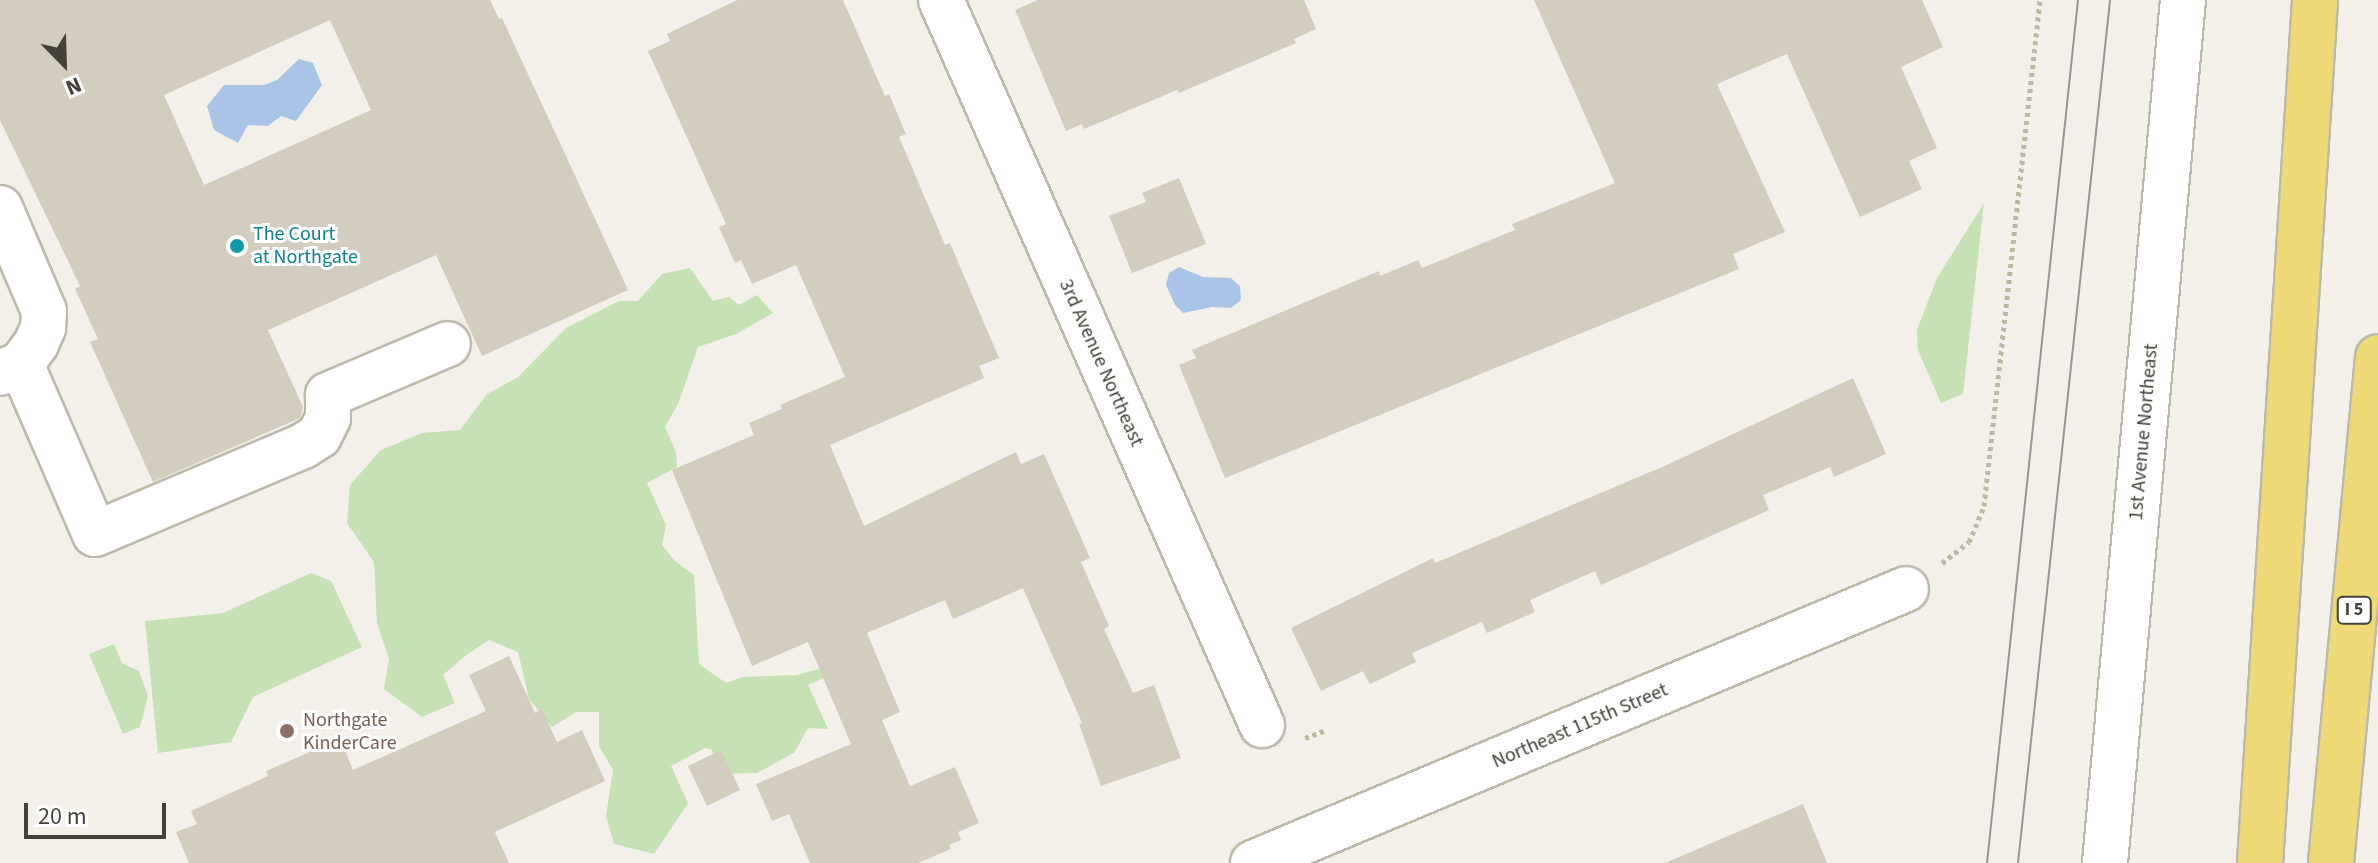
<!DOCTYPE html>
<html>
<head>
<meta charset="utf-8">
<style>
	body { margin:0 }
	#map { position:relative; width:2378px; height:863px; overflow:hidden; background:#f2f0e8; font-family:"Source Sans 3",sans-serif }
	div>[style] { position:absolute }
	[style*='--x'] { left:calc(var(--x)*1px); top:calc(var(--y)*1px); width:calc(var(--w)*1px); rotate:calc(var(--a)*1deg) }
	.green>* { inset:0; background:#c6e1b5 }
	.water>* { inset:0; background:#aac4e8 }
	.building>* { inset:0; background:#d2cdbe }
	.path>* { height:5px; margin-top:-2.5px; transform-origin:0; background:repeating-linear-gradient(90deg,#bcb79e 0 4px,transparent 0 8px) }
	.roads { filter:drop-shadow(2px 0 #bcb9ab) drop-shadow(-2px 0 #bcb9ab) drop-shadow(0 2px #bcb9ab) drop-shadow(0 -2px #bcb9ab) }
	.minor>* { height:44px; margin:-22px; padding:0 22px; transform-origin:22px; border-radius:22px; background:#fff }
	.highway>* { height:44px; margin:-22px; padding:0 22px; transform-origin:22px; border-radius:22px; background:#edda77 }
	.tram>* { height:2px; margin:-1px; padding:0 1px; transform-origin:1px; border-radius:1px; background:#969696 }
	.dots>* { width:22px; height:22px; translate:-50% -50%; box-sizing:border-box; border:4px solid #fff; border-radius:50% }
	span { translate:-50% -50%; white-space:nowrap; text-align:center; line-height:1.15; -webkit-text-stroke:6px #fff; paint-order:stroke }
	.shield-label span { padding:2px 6px; background:#fff; border:2px solid; border-radius:6px; -webkit-text-stroke-width:0 }
	.shield-label { font-size:18px; color:#444137; font-weight:700 }
	.culture-label { font-size:20px; color:#0d838f }
	.left { translate:0 -50%; text-align:left }
	.street-label { font-size:20px; color:#444137 }
	.education-label { font-size:20px; color:#785e54 }
	.north { position:absolute; left:24px; top:24px; width:80px; height:80px; -webkit-text-stroke:6px #fff; paint-order:stroke; rotate:157deg; font-size:22px; font-weight:700; line-height:32px; text-align:center; color:#444137 }
	.north::after { content:''; display:block; margin:auto; width:28px; height:36px; background:#444137; clip-path:polygon(50% 0,100% 100%,50% 72%,0 100%) }
	.scale { position:absolute; left:24px; top:803px; width:142px; height:36px; box-sizing:border-box; border:4px solid #444137; border-top:0; padding-left:10px; font-size:24px; line-height:28px; white-space:nowrap; color:#444137; -webkit-text-stroke:6px #fff; paint-order:stroke }
</style>
</head>
<body>
<div id="map">
	<div class="green">
		<div style="clip-path:polygon(1984px 203px,1963px 394px,1941px 403px,1918px 350px,1917px 330px,1937px 278px)"></div>
		<div style="clip-path:polygon(690px 268px,713px 301px,729px 297px,739px 305px,757px 295px,773px 313px,736px 334px,698px 347px,678px 404px,665px 427px,676px 452px,677px 467px,647px 483px,666px 525px,662px 545px,675px 561px,694px 575px,699px 664px,726px 683px,743px 677px,797px 675px,828px 666px,834px 673px,808px 685px,828px 729px,808px 728px,794px 753px,757px 773px,724px 774px,711px 749px,705px 748px,671px 766px,688px 803px,654px 854px,614px 844px,606px 816px,613px 770px,599px 746px,599px 712px,576px 712px,552px 727px,529px 699px,518px 652px,489px 640px,465px 656px,443px 675px,455px 703px,422px 717px,384px 689px,389px 659px,377px 623px,374px 562px,347px 523px,350px 485px,381px 450px,422px 433px,460px 430px,487px 394px,518px 377px,566px 328px,619px 301px,638px 301px,662px 274px)"></div>
		<div style="clip-path:polygon(311px 573px,331px 581px,362px 647px,253px 697px,231px 742px,158px 753px,145px 621px,223px 613px)"></div>
		<div style="clip-path:polygon(114px 644px,122px 663px,139px 671px,148px 696px,140px 727px,123px 734px,89px 654px)"></div>
	</div>
	<div class="water">
		<div style="clip-path:polygon(299px 59px,313px 63px,322px 85px,296px 121px,281px 116px,268px 126px,248px 125px,238px 143px,214px 130px,207px 106px,224px 85px,264px 85px,277px 80px)"></div>
		<div style="clip-path:polygon(1179px 267px,1203px 277px,1231px 278px,1240px 286px,1241px 300px,1231px 308px,1212px 307px,1183px 313px,1175px 305px,1166px 285px,1169px 273px)"></div>
	</div>
	<div class="building">
		<div style="clip-path:polygon(evenodd,0 0,490px 0,499px 19px,502px 18px,628px 290px,482px 356px,436px 255px,268px 330px,303px 407px,300px 418px,153px 482px,90px 342px,98px 339px,75px 289px,80px 286px,0 120px,0 0,330px 20px,371px 110px,204px 185px,164px 95px,330px 20px)"></div>
		<div style="clip-path:polygon(737px 0,843px 0,885px 96px,889px 94px,906px 134px,899px 137px,945px 245px,950px 243px,999px 358px,979px 366px,984px 378px,830px 445px,864px 526px,1016px 452px,1021px 464px,1044px 454px,1090px 558px,1081px 562px,1109px 626px,1104px 629px,1133px 693px,1154px 685px,1181px 758px,1101px 786px,1079px 724px,1082px 723px,1023px 588px,953px 619px,945px 600px,867px 633px,900px 712px,882px 720px,910px 786px,955px 767px,979px 823px,958px 832px,961px 840px,949px 845px,951px 849px,918px 863px,810px 863px,789px 814px,772px 821px,756px 784px,851px 744px,808px 642px,752px 666px,672px 470px,754px 435px,749px 423px,782px 409px,780px 405px,845px 377px,796px 265px,752px 284px,741px 260px,735px 263px,719px 227px,726px 224px,648px 51px,670px 41px,667px 34px)"></div>
		<div style="clip-path:polygon(1038px 0,1304px 0,1316px 29px,1294px 39px,1296px 43px,1179px 93px,1177px 90px,1084px 129px,1082px 124px,1066px 131px,1015px 10px)"></div>
		<div style="clip-path:polygon(1534px 0,1922px 0,1943px 47px,1901px 67px,1937px 148px,1909px 161px,1922px 189px,1860px 217px,1787px 54px,1717px 84px,1785px 232px,1733px 254px,1739px 269px,1225px 478px,1179px 365px,1196px 358px,1192px 350px,1379px 271px,1380px 276px,1418px 260px,1422px 268px,1515px 230px,1512px 224px,1615px 183px)"></div>
		<div style="clip-path:polygon(1179px 178px,1206px 244px,1132px 273px,1109px 216px,1146px 202px,1142px 193px)"></div>
		<div style="clip-path:polygon(1853px 378px,1886px 454px,1834px 477px,1830px 467px,1763px 495px,1769px 510px,1601px 585px,1595px 571px,1530px 600px,1535px 612px,1487px 633px,1482px 622px,1412px 653px,1416px 662px,1370px 684px,1363px 671px,1321px 691px,1291px 628px,1433px 558px,1435px 563px,1669px 464px)"></div>
		<div style="clip-path:polygon(509px 656px,535px 713px,542px 709px,557px 742px,582px 730px,605px 781px,495px 832px,509px 863px,189px 863px,176px 832px,197px 824px,191px 811px,268px 776px,266px 771px,340px 739px,353px 770px,486px 711px,469px 675px)"></div>
		<div style="clip-path:polygon(721px 750px,740px 790px,707px 806px,688px 766px)"></div>
		<div style="clip-path:polygon(1803px 804px,1827px 863px,1665px 863px)"></div>
	</div>
	<div class="path">
		<div style="--x:1942;--y:563;--w:34;--a:-38"></div>
		<div style="--x:1969;--y:542;--w:39;--a:-67"></div>
		<div style="--x:1984;--y:506;--w:509;--a:-83.68"></div>
		<div style="--x:1305;--y:738;--w:22;--a:-21"></div>
	</div>
	<div class="roads">
		<div class="minor">
			<div style="--x:941;--y:0;--w:793;--a:66.12"></div>
			<div style="--x:0;--y:208;--w:112;--a:66.9"></div>
			<div style="--x:44;--y:311;--w:17;--a:93"></div>
			<div style="--x:43;--y:328;--w:17;--a:114"></div>
			<div style="--x:36;--y:344;--w:25;--a:127"></div>
			<div style="--x:21;--y:364;--w:23;--a:157"></div>
			<div style="--x:21;--y:364;--w:185;--a:66.5"></div>
			<div style="--x:95;--y:534;--w:226;--a:-22.9"></div>
			<div style="--x:303;--y:446;--w:19;--a:-32"></div>
			<div style="--x:319;--y:436;--w:20;--a:-63"></div>
			<div style="--x:328;--y:418;--w:23;--a:-90"></div>
			<div style="--x:328;--y:395;--w:130;--a:-23"></div>
			<div style="--x:1253;--y:863;--w:708;--a:-22.76"></div>
			<div style="--x:2105;--y:863;--w:867;--a:-84.84"></div>
		</div>
		<div class="highway">
			<div style="--x:2260;--y:863;--w:865;--a:-86.35"></div>
			<div style="--x:2331;--y:863;--w:508;--a:-84.69"></div>
		</div>
	</div>
	<div class="tram">
		<div style="--x:1987;--y:863;--w:868;--a:-83.98"></div>
		<div style="--x:2018;--y:863;--w:868;--a:-83.91"></div>
	</div>
	<div class="dots">
		<div style="left:237px;top:246px;background:#0f9aa8"></div>
		<div style="left:287px;top:731px;background:#8d6e63"></div>
	</div>
	<div class="shield-label">
		<span style="left:2354px;top:610px">I 5</span>
	</div>
	<div class="culture-label">
		<span class="left" style="left:253px;top:246px">The Court<br>at Northgate</span>
	</div>
	<div class="street-label">
		<span style="left:1101px;top:363px;rotate:66deg">3rd Avenue Northeast</span>
		<span style="left:2144px;top:432px;rotate:-85deg">1st Avenue Northeast</span>
		<span style="left:1580px;top:726px;rotate:-23deg">Northeast 115th Street</span>
	</div>
	<div class="education-label">
		<span class="left" style="left:303px;top:732px">Northgate<br>KinderCare</span>
	</div>
	<div class="north">N</div>
	<div class="scale">20 m</div>
</div>
</body>
</html>
